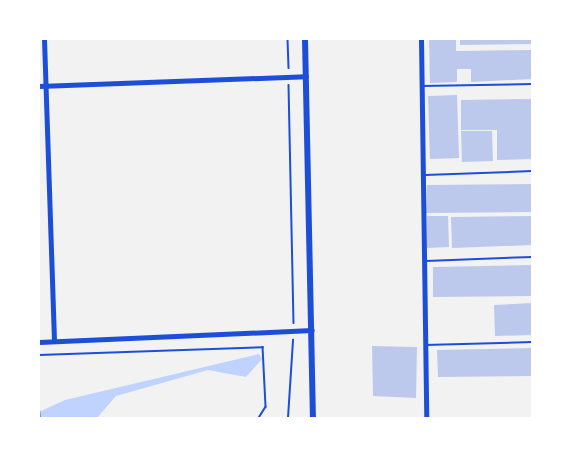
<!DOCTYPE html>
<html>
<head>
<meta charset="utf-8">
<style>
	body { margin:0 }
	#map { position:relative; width:571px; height:457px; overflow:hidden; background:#f2f2f2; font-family:Cabin,sans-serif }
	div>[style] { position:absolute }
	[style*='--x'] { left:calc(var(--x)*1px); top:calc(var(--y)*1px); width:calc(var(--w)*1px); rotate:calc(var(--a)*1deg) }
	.water>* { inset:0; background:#bfd3fe }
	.building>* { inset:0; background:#bdc9ec }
	.path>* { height:1.5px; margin:-0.75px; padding:0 0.75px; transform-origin:0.75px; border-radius:0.75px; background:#1d4ed8 }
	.service>* { height:2px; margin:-1px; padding:0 1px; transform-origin:1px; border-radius:1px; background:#1d4ed8 }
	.minor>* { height:5px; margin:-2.5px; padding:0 2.5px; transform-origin:2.5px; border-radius:2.5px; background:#1d4ed8 }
	.tertiary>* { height:6px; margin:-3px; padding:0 3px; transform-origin:3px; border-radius:3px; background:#1d4ed8 }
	span { translate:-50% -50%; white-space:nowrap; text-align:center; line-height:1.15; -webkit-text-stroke:4.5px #fff; paint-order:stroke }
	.frame { position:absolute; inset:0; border:40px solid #fff; pointer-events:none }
</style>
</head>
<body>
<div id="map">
	<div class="water">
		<div style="clip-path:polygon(259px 354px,262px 359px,246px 377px,208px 370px,116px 396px,97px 418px,39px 418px,39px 412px,65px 400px)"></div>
	</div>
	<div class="building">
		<div style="clip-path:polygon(429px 39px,456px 39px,456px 51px,532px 50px,532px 79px,471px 82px,471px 69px,457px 69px,457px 82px,430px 83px)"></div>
		<div style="clip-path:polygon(460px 39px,532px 39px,532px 44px,460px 45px)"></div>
		<div style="clip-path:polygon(457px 95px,459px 158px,430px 159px,428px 96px)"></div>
		<div style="clip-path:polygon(532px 99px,532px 159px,497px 160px,497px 130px,461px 130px,461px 100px)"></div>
		<div style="clip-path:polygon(461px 131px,492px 131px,493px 161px,462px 162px)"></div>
		<div style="clip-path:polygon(532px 184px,532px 212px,426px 213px,427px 185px)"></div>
		<div style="clip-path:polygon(427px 216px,448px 216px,449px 247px,427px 248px)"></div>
		<div style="clip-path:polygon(532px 216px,532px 245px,452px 248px,451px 217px)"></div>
		<div style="clip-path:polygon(532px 265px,532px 296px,433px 297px,433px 267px)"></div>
		<div style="clip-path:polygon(532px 303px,532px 335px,495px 336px,494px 305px)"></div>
		<div style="clip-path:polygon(372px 346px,417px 347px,416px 398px,373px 396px)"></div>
		<div style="clip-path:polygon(532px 348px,532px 376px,438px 377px,437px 350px)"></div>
	</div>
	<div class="path">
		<div style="--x:288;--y:39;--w:29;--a:88"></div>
		<div style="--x:289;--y:85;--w:238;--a:88.8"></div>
		<div style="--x:39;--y:355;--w:224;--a:-2"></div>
		<div style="--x:263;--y:347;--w:60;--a:87.1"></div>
		<div style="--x:266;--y:407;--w:13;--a:122"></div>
		<div style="--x:39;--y:402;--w:16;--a:86"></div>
		<div style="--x:288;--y:418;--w:78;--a:-86.3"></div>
	</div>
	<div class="service">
		<div style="--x:421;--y:86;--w:111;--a:-1"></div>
		<div style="--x:425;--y:175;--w:107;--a:-2.1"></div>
		<div style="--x:426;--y:261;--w:106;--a:-2.2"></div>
		<div style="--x:425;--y:345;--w:107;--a:-1.6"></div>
	</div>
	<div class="minor">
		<div style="--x:44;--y:39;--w:302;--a:88.1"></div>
		<div style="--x:421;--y:39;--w:379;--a:89.2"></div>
		<div style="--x:39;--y:86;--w:267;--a:-2.1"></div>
		<div style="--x:39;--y:342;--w:273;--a:-2.5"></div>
	</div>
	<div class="tertiary">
		<div style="--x:305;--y:39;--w:379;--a:88.8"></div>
	</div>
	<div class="frame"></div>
</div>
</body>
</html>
